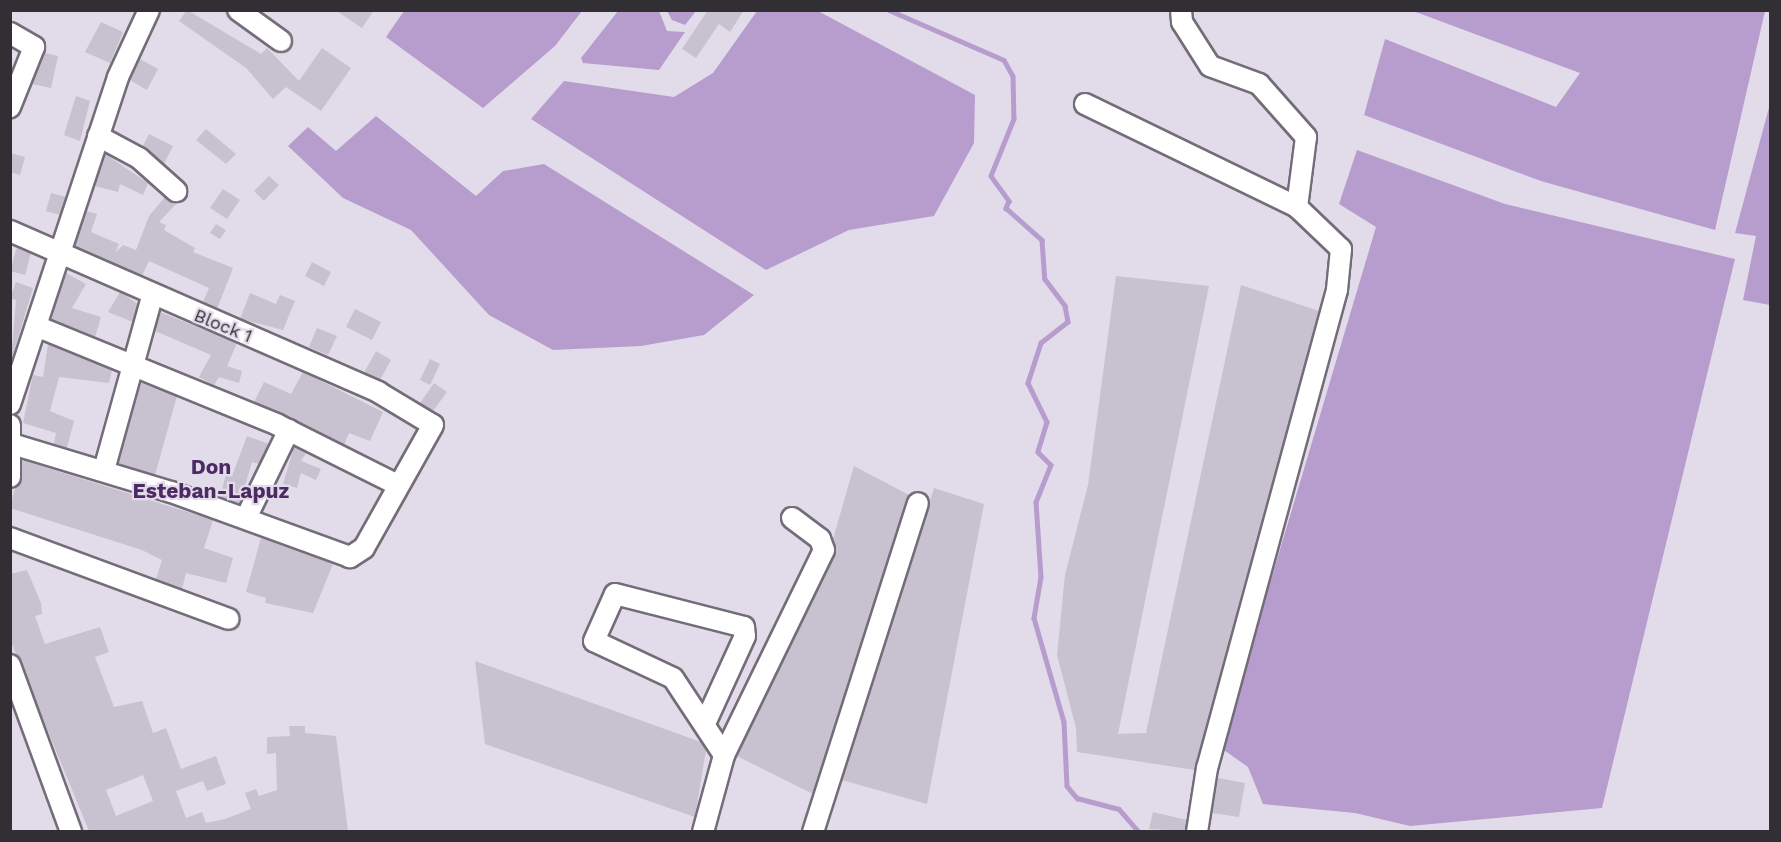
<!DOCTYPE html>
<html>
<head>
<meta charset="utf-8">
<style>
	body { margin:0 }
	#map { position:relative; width:1781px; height:842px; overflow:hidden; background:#e2dbe9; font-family:"Work Sans",sans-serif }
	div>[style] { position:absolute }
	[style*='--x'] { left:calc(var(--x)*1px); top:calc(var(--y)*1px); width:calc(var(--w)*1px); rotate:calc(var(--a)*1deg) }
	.water>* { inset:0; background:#b79dce }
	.stream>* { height:4.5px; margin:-2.25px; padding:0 2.25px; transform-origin:2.25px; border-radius:2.25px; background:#b79dce }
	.building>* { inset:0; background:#c8c1cf }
	.roads { filter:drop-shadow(2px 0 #736d79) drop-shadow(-2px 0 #736d79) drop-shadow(0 2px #736d79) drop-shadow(0 -2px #736d79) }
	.minor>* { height:20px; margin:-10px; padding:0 10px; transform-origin:10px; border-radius:10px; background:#fff }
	span { translate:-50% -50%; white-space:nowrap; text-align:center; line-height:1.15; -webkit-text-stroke:4.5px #e2dbe9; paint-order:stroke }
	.street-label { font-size:18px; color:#322f34 }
	.quarter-label { font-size:21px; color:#4c2b64; font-weight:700 }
	.frame { position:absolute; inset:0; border:12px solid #322f34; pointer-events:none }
</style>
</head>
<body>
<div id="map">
	<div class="water">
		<div style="clip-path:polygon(404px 11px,404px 10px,582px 11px,555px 46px,483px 108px,386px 37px)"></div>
		<div style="clip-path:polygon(618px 11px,659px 11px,667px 31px,685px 32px,659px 70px,583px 63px,581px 58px)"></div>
		<div style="clip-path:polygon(667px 11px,696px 11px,685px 25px,672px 20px)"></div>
		<div style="clip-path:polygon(757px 11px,818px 11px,975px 95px,974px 143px,934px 216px,849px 230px,766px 270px,531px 119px,564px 81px,674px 97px,713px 73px)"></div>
		<div style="clip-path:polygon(1413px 11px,1765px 11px,1715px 230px,1541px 181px,1364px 115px,1385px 39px,1556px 107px,1580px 73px)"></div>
		<div style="clip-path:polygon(1770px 104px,1770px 305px,1743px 300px,1756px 236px,1735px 233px)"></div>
		<div style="clip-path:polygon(376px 116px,476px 196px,503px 171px,544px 164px,754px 295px,704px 335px,641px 346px,553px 350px,489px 315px,411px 230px,343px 198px,288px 146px,308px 127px,336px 151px)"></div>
		<div style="clip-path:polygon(1357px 150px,1505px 204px,1735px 259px,1602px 808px,1410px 826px,1355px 813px,1263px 804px,1248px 767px,1221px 748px,1376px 227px,1339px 204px)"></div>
	</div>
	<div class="stream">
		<div style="--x:889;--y:10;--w:125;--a:23.5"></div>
		<div style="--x:1004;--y:60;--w:18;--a:61"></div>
		<div style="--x:1013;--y:76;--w:43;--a:88.7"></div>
		<div style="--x:1014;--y:119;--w:61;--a:112"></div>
		<div style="--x:991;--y:176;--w:31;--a:54"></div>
		<div style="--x:1009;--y:201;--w:8;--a:113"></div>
		<div style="--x:1006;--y:208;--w:48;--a:41.6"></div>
		<div style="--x:1042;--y:240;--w:39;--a:86"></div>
		<div style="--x:1045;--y:279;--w:34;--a:53"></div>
		<div style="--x:1065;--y:306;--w:16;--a:79"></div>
		<div style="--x:1068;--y:322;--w:34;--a:142"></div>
		<div style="--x:1041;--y:343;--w:42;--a:108"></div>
		<div style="--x:1028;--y:383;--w:43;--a:64"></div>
		<div style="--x:1047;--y:422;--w:31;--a:107"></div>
		<div style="--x:1038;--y:452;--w:18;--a:45"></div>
		<div style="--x:1051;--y:465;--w:40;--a:112"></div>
		<div style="--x:1036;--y:502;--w:75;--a:86.2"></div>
		<div style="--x:1041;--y:577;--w:42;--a:99.7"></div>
		<div style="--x:1034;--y:618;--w:108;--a:73.9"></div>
		<div style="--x:1064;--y:722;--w:64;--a:87.3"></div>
		<div style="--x:1067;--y:786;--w:16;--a:50"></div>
		<div style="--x:1077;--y:798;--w:43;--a:14.7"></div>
		<div style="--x:1119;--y:809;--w:30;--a:49"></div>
	</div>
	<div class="building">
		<div style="clip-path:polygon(187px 10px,261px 54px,267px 48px,299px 81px,322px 48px,351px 68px,321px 111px,286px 87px,273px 99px,246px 68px,179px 21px)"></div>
		<div style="clip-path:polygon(335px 10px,374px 10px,362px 28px)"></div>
		<div style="clip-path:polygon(708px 10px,744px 10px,730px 32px,719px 24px,696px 58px,682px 49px)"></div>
		<div style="clip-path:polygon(101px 22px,123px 32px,110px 63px,85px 52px)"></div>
		<div style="clip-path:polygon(45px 53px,58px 56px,51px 88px,32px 84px)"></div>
		<div style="clip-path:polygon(140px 59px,158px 69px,147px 90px,130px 80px)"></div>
		<div style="clip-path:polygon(76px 96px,90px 101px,80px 141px,64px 135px)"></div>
		<div style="clip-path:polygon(206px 129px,236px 154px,226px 164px,196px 140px)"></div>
		<div style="clip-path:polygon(149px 134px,173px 146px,164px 164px,143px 146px)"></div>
		<div style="clip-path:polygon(10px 153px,25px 157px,20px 175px,10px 172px)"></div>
		<div style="clip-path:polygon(105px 154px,148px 183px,143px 195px,120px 184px,118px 192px,95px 186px)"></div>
		<div style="clip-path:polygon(269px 176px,279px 185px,264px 201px,254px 191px)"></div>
		<div style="clip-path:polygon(223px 189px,240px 200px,227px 219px,210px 208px)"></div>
		<div style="clip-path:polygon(51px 193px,66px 197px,60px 215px,46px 211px)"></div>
		<div style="clip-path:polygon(165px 197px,177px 203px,159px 222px,166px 225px,164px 230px,195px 248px,193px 252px,233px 268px,217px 309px,203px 302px,209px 288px,149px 261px,142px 276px,75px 246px,86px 211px,97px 214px,91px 232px,119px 244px,115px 253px,123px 245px,136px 250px,149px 216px)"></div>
		<div style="clip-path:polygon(216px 224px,226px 230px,220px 239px,210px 233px)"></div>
		<div style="clip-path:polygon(17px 247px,31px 253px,25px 275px,10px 271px)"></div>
		<div style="clip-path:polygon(312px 262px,331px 272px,324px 286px,305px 276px)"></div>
		<div style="clip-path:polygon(66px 273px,86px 284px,72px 308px,101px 317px,95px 337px,51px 319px)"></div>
		<div style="clip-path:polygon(1116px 276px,1209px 286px,1118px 734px,1146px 733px,1241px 285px,1319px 311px,1195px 770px,1077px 752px,1076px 728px,1057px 655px,1065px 575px,1088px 485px)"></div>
		<div style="clip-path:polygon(16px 282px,33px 288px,11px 361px,16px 300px,10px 298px)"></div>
		<div style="clip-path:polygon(120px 292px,138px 304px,133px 322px,108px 312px)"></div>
		<div style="clip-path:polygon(250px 293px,276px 304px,280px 295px,295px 301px,283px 330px,240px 319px)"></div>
		<div style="clip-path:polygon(355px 309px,381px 322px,372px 340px,346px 327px)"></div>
		<div style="clip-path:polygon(160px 312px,237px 343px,227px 366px,242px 371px,239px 383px,219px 377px,214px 385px,199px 377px,211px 355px,155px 331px)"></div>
		<div style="clip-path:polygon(317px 328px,337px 336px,328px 355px,309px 347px)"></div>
		<div style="clip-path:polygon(48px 344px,112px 370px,109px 383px,59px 377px,50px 411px,74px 421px,67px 448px,54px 444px,56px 433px,23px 423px,33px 375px,43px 377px)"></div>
		<div style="clip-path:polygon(376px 351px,391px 360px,380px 380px,364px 373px)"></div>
		<div style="clip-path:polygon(430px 359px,440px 364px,430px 385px,420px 380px)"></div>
		<div style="clip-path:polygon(303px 372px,383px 412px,370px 441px,349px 433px,344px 445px,254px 402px,264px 382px,291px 394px)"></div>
		<div style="clip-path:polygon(141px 383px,177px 396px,155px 475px,118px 464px)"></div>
		<div style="clip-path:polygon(434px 383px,447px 392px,433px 411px,420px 403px)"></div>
		<div style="clip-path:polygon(247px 436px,269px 444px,259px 464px,252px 462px,240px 503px,220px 497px,226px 474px,232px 476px)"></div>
		<div style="clip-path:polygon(294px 447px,306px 453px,301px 461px,321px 469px,316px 480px,301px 473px,297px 488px,283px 484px)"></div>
		<div style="clip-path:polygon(22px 460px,213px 520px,204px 548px,233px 558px,226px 583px,186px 573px,182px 589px,156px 579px,162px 560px,142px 550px,10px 508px)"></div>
		<div style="clip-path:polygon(854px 466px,909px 495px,813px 794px,737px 756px,835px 555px,833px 539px)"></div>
		<div style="clip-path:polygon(934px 488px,984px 504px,927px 804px,842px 780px)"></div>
		<div style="clip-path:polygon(261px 538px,333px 564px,313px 613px,265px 603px,266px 598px,246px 592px)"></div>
		<div style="clip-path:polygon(evenodd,27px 570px,41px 603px,42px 614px,35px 616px,45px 644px,100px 627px,109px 652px,95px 657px,114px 707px,142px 701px,153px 733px,166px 728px,181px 769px,216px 756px,226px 784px,207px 791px,203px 781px,176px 791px,186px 818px,202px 812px,206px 823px,225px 819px,251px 809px,245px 793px,256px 789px,259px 796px,277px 790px,276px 753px,267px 754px,267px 737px,290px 736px,289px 726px,305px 726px,305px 733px,336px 736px,348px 831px,89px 831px,10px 639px,10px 574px,27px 570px,143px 775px,153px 801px,116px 816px,106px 790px,143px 775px)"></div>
		<div style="clip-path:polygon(475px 661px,701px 742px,706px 750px,695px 817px,485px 744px)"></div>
		<div style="clip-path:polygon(1218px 778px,1245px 783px,1239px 817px,1212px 813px)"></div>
		<div style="clip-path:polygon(1153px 812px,1187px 820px,1185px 831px,1149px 829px)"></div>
	</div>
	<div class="roads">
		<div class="minor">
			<div style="--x:238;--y:10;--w:53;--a:35.8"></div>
			<div style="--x:1181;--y:10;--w:12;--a:85"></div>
			<div style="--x:1182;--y:22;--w:52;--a:57.5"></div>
			<div style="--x:1210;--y:66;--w:52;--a:20.2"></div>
			<div style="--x:1259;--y:84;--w:71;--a:48.4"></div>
			<div style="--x:1306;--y:137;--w:71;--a:97.3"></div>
			<div style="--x:10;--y:33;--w:28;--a:30"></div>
			<div style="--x:34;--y:47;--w:65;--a:111.8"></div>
			<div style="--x:1085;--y:104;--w:236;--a:25.9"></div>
			<div style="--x:1297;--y:207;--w:61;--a:43.7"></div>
			<div style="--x:1341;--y:249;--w:41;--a:95.6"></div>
			<div style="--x:1337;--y:290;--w:495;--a:105.2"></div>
			<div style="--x:1207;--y:768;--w:65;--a:98.9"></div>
			<div style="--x:98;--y:136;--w:47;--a:28.2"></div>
			<div style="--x:139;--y:158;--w:50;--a:41.7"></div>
			<div style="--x:10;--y:231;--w:402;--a:23.6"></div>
			<div style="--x:378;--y:392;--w:64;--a:31"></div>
			<div style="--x:433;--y:425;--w:141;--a:119.3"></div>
			<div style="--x:364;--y:548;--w:17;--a:147"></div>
			<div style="--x:350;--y:557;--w:190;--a:-160"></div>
			<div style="--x:171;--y:492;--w:166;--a:-163.2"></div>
			<div style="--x:36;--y:326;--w:261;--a:22.2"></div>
			<div style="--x:278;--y:425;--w:132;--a:26.6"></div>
			<div style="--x:10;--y:404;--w:344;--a:-71.7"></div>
			<div style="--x:118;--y:77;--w:74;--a:-65.2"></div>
			<div style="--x:10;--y:425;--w:52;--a:90"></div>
			<div style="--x:104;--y:470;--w:180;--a:-74.5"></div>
			<div style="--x:246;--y:518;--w:98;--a:-64"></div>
			<div style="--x:10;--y:538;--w:233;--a:20.3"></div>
			<div style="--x:10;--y:665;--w:178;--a:69.9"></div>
			<div style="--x:724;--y:755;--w:228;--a:-64"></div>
			<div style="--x:824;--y:550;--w:12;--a:-110"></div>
			<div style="--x:820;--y:539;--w:35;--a:-143"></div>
			<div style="--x:703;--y:832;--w:80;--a:-74.7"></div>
			<div style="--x:724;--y:755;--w:92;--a:-123.5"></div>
			<div style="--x:673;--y:678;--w:87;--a:-154.9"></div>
			<div style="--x:594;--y:641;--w:51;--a:-65.9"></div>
			<div style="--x:615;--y:594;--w:133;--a:14.3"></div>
			<div style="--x:744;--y:627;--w:9;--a:84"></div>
			<div style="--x:745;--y:636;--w:94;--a:114.6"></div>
			<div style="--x:813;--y:832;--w:345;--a:-72.3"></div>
		</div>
	</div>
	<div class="street-label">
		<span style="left:223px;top:326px;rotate:22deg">Block 1</span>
	</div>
	<div class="quarter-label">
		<span style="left:211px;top:479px">Don<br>Esteban-Lapuz</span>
	</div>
	<div class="frame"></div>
</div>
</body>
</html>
